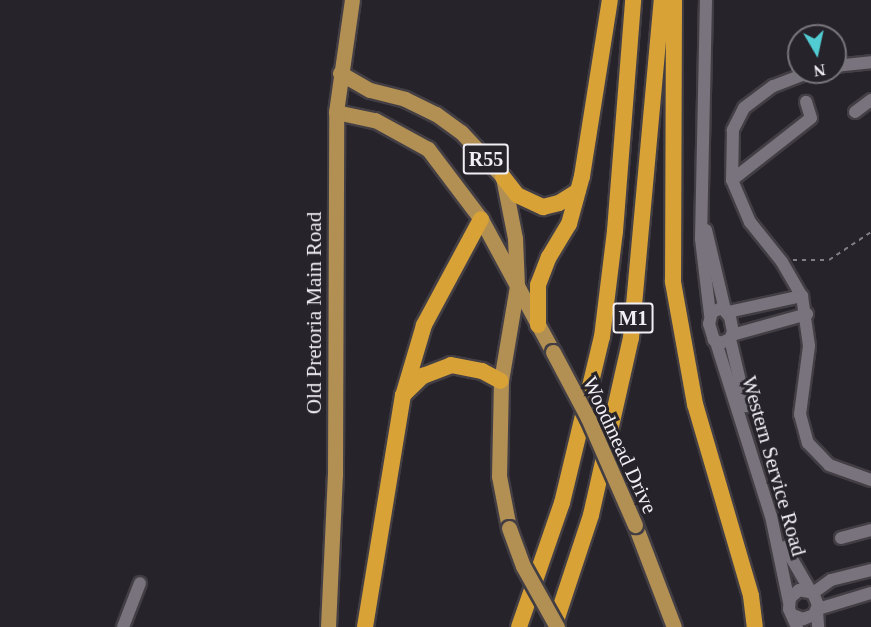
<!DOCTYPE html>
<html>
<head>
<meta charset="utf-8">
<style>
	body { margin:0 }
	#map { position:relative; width:871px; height:627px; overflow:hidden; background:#27232a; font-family:Georgia,serif }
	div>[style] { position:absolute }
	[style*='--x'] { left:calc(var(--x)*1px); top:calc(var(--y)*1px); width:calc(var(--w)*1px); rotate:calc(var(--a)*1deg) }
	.path>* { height:2px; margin-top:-1px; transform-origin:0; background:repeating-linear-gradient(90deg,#827e84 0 4.5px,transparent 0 9px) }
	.roads { filter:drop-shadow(2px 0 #423e44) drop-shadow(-2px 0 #423e44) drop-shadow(0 2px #423e44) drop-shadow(0 -2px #423e44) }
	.minor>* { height:12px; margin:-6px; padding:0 6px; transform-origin:6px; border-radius:6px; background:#78737c }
	.major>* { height:15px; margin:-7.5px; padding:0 7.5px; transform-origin:7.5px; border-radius:7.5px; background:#b28f52 }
	.highway>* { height:16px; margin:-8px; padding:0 8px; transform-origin:8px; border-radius:8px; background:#d8a236 }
	.bridges { filter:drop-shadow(2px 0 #423e44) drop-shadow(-2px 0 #423e44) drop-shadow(0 2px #423e44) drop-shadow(0 -2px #423e44) }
	.major-bridge>* { height:15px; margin:-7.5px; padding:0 7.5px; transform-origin:7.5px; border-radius:7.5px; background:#b28f52 }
	span { translate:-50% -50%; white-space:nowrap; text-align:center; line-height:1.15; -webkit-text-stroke:6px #27232a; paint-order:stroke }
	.shield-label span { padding:2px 4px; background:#27232a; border:2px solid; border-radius:4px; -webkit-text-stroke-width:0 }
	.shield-label { font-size:20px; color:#f2eff4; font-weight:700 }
	.street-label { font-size:21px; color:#f2eff4 }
	.north { position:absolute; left:787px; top:24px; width:60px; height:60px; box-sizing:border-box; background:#27232a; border:2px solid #78757b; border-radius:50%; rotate:171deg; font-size:16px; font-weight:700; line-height:24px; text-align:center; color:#f2eff4 }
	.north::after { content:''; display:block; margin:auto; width:21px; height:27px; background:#51ccd3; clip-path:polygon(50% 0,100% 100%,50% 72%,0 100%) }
</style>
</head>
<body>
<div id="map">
	<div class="path">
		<div style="--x:793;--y:260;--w:36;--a:0"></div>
		<div style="--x:829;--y:260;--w:50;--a:-33.7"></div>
	</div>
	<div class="roads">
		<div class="minor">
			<div style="--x:706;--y:0;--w:239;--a:91.2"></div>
			<div style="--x:701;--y:239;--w:77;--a:83.2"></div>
			<div style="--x:835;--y:66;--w:36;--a:-6"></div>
			<div style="--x:810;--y:72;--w:40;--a:159"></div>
			<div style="--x:773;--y:86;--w:36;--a:143"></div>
			<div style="--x:744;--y:108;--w:25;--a:117"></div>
			<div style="--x:733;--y:130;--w:50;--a:91.1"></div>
			<div style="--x:732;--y:180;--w:46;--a:66.8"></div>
			<div style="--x:750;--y:222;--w:51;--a:51.3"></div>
			<div style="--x:782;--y:262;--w:39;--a:60"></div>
			<div style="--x:802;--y:296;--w:50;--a:82"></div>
			<div style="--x:809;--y:346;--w:69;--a:97.5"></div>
			<div style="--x:800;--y:414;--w:30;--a:75"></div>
			<div style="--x:808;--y:443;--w:30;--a:46"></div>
			<div style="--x:829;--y:465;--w:45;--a:19.7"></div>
			<div style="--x:855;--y:112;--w:20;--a:-37"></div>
			<div style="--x:732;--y:180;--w:100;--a:-38.1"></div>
			<div style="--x:811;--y:118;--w:17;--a:-107"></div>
			<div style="--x:706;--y:230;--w:82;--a:76.6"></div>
			<div style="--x:722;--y:308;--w:12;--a:48"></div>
			<div style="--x:730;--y:317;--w:15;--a:79"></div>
			<div style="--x:733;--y:332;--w:8;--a:113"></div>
			<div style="--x:730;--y:339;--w:10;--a:156"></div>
			<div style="--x:721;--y:343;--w:8;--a:-157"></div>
			<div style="--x:714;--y:340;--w:17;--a:-107"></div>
			<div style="--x:709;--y:324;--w:12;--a:-76"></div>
			<div style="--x:712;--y:312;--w:11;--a:-22"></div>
			<div style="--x:728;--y:312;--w:76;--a:-12.2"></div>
			<div style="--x:732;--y:335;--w:78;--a:-15.6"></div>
			<div style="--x:730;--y:339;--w:69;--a:76.6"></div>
			<div style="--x:716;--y:342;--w:182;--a:72.5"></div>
			<div style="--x:771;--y:516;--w:88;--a:78.2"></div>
			<div style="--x:841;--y:538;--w:31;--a:-15"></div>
			<div style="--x:785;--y:547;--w:52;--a:60"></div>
			<div style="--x:813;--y:593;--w:22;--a:-36"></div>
			<div style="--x:831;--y:580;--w:41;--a:-14"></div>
			<div style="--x:818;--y:609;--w:55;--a:-16.8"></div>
			<div style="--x:817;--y:611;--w:16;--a:86"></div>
			<div style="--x:793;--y:615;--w:11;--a:22"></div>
			<div style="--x:803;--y:619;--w:12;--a:-20"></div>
			<div style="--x:814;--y:615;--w:11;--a:-68"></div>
			<div style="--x:818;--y:605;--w:13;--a:-113"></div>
			<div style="--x:813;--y:593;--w:14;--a:-168"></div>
			<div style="--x:799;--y:590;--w:12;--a:138"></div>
			<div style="--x:790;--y:598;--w:11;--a:95"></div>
			<div style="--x:789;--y:609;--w:20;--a:66"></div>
			<div style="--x:123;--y:627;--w:47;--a:-68.9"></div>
		</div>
		<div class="major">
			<div style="--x:340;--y:73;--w:34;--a:30"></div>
			<div style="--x:370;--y:90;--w:36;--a:14"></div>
			<div style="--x:405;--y:99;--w:34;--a:26"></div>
			<div style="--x:436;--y:114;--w:31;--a:36"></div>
			<div style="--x:461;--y:132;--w:62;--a:47"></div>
			<div style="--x:503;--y:177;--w:62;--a:78.9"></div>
			<div style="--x:515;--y:238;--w:48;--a:87.6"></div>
			<div style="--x:517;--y:286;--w:96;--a:99.6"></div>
			<div style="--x:501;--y:381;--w:95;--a:91.2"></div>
			<div style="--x:499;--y:476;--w:53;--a:79.1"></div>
			<div style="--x:336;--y:112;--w:40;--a:12"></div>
			<div style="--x:375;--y:120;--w:60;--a:28.7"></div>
			<div style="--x:428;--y:149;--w:88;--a:52.9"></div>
			<div style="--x:481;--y:219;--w:151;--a:61.6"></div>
			<div style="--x:635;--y:525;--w:109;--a:69.1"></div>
			<div style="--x:328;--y:627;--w:152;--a:-87.4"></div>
			<div style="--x:335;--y:475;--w:363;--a:-89.8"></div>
			<div style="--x:336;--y:112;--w:113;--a:-81.9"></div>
		</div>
		<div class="highway">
			<div style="--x:674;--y:0;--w:282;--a:90.2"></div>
			<div style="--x:673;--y:282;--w:124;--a:79.8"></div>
			<div style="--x:695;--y:404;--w:200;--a:73.7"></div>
			<div style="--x:751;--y:596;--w:31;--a:83"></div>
			<div style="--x:503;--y:177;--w:23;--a:52"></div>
			<div style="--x:517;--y:195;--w:29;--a:25"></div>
			<div style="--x:543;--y:207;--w:16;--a:-14"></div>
			<div style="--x:559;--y:203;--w:22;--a:-32"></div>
			<div style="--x:538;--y:325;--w:40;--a:-90"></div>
			<div style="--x:538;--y:285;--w:30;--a:-69"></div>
			<div style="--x:549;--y:257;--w:39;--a:-59"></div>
			<div style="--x:569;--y:224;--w:50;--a:-74.8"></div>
			<div style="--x:582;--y:176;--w:178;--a:-81"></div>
			<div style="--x:403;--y:395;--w:28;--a:-44"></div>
			<div style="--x:423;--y:376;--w:30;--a:-21"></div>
			<div style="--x:451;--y:365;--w:32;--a:11"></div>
			<div style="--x:482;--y:371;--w:21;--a:28"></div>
			<div style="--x:365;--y:627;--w:234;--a:-80.7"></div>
			<div style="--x:403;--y:396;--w:74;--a:-73.5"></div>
			<div style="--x:424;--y:325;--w:120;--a:-61.7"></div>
			<div style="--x:519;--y:627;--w:131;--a:-70.9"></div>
			<div style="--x:562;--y:503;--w:171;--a:-76.5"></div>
			<div style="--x:602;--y:337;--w:107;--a:-83"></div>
			<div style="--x:615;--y:231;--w:232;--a:-85.5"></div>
			<div style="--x:554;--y:627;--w:118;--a:-71.7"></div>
			<div style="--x:591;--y:515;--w:181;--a:-77.3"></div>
			<div style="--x:631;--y:338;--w:339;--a:-84.8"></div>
		</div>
	</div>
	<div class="bridges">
		<div class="major-bridge">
			<div style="--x:553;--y:352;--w:75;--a:62.1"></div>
			<div style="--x:588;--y:418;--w:117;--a:66.3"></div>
			<div style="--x:509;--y:528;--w:40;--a:69.8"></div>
			<div style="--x:523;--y:566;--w:70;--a:60.9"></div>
		</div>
	</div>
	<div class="shield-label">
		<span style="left:486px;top:159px">R55</span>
		<span style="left:633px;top:318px">M1</span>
	</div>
	<div class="street-label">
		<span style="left:314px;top:313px;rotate:-90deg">Old Pretoria Main Road</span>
		<span style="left:620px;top:445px;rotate:65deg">Woodmead Drive</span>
		<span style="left:774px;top:466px;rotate:74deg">Western Service Road</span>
	</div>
	<div class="north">N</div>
</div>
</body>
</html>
